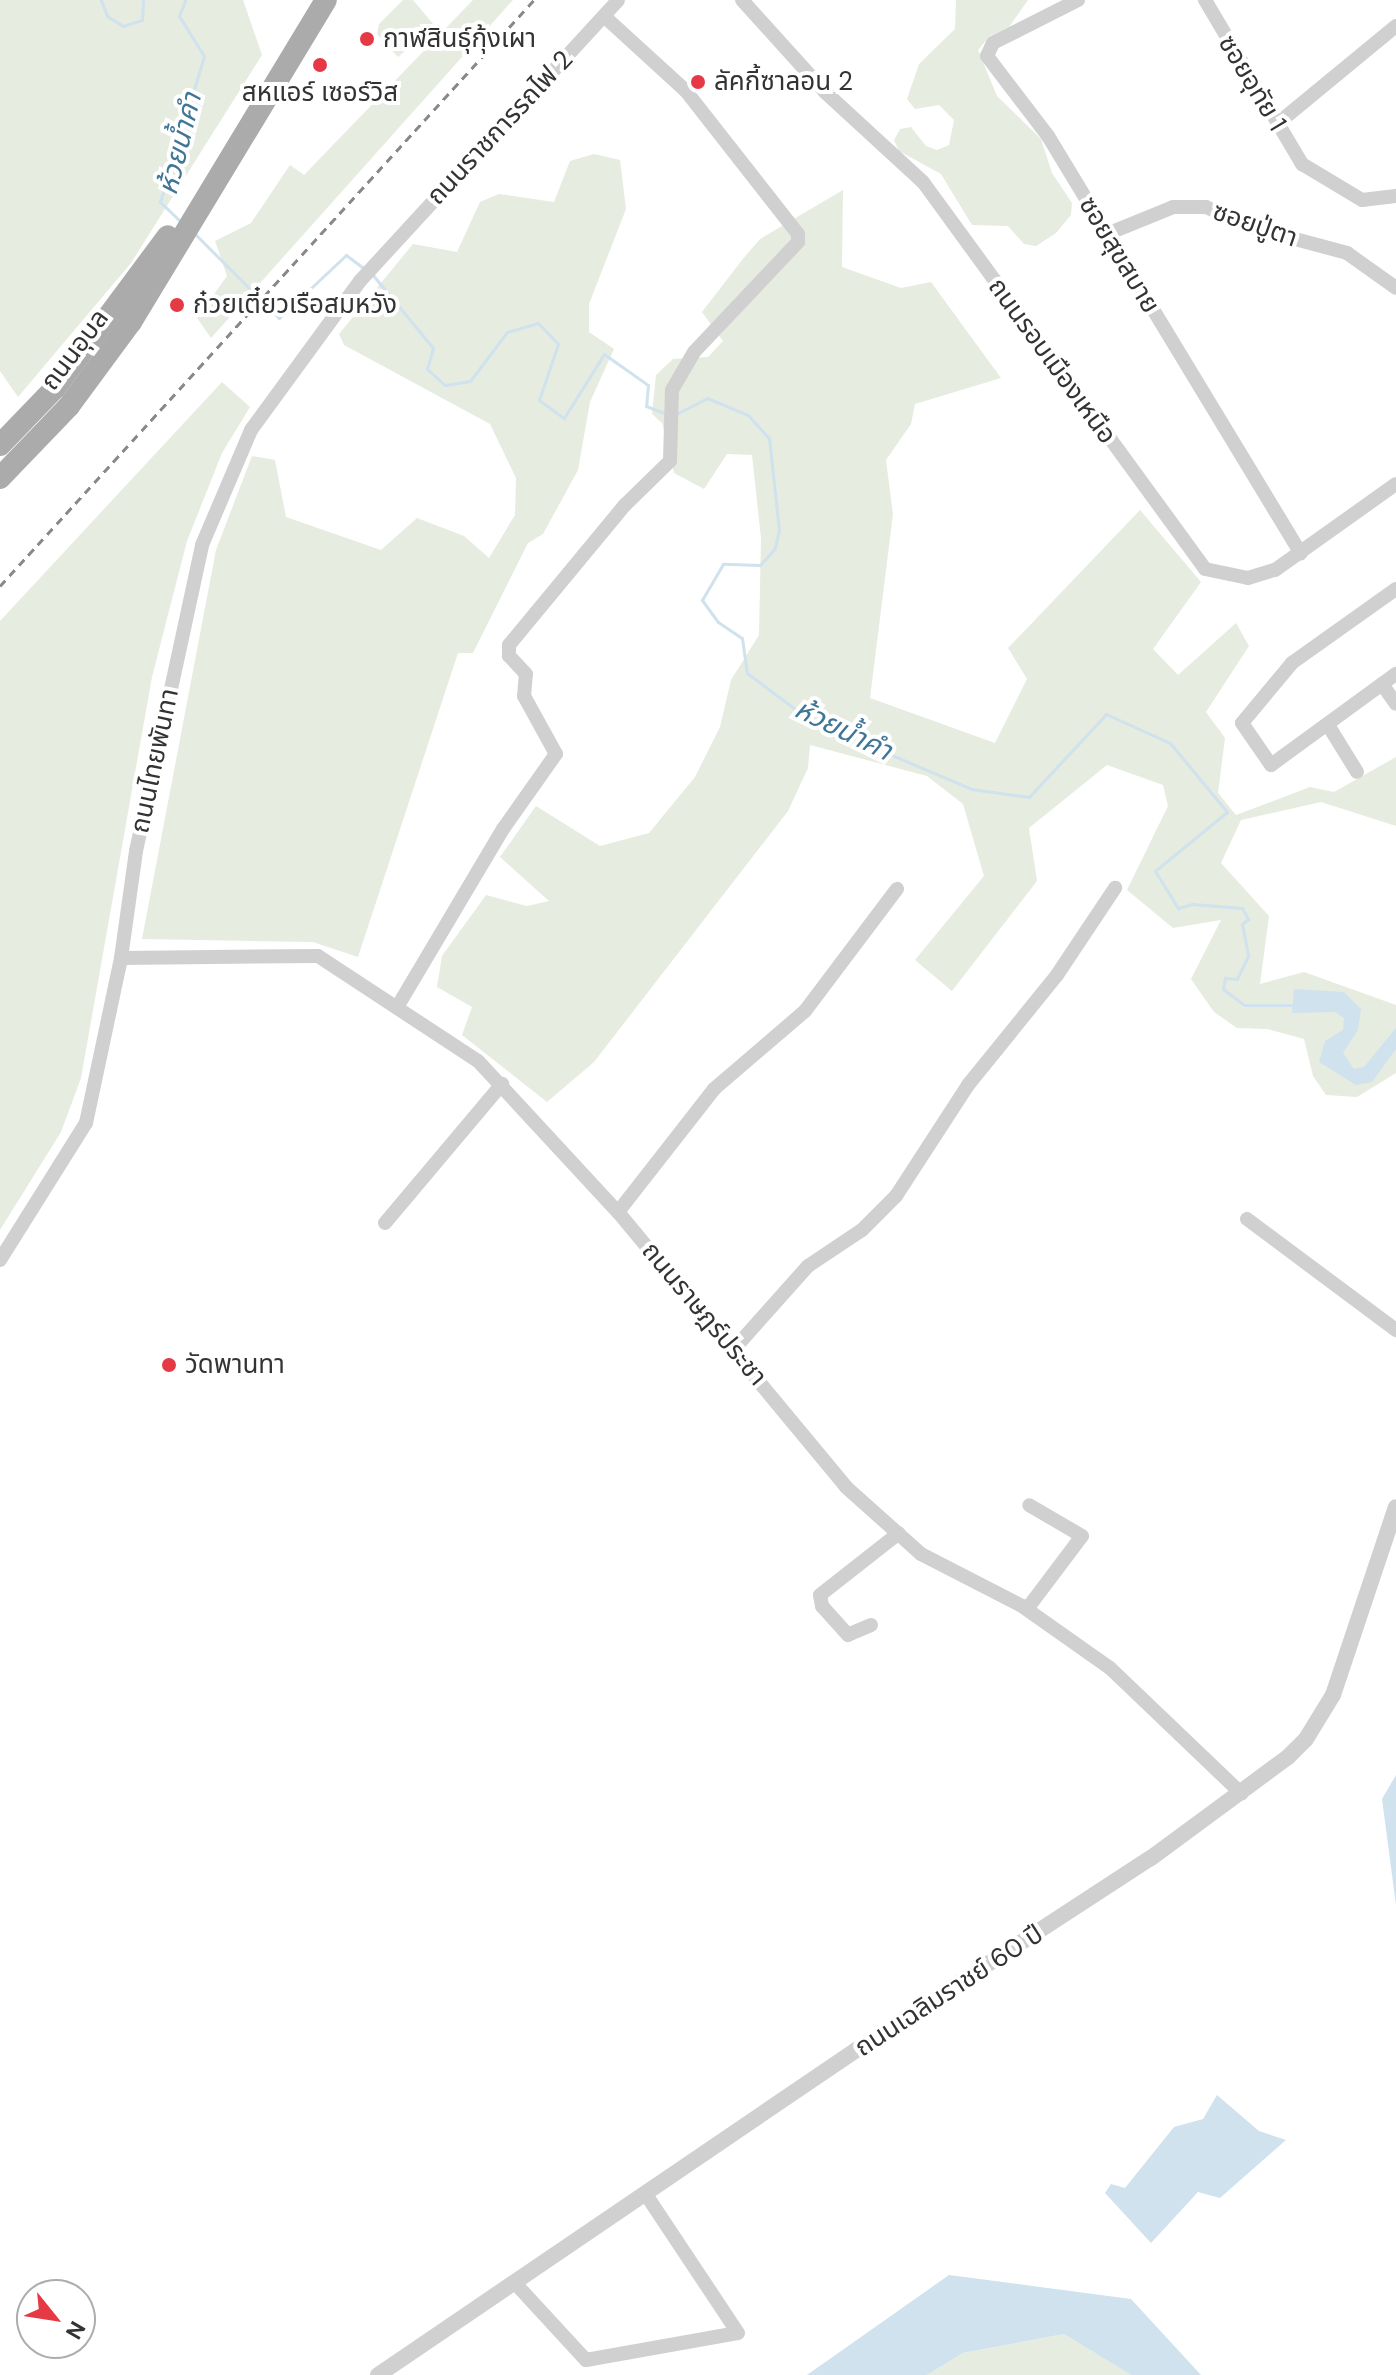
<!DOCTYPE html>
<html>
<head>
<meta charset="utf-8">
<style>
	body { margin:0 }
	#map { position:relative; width:1396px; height:2375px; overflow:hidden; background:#fff; font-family:"DM Sans","Noto Sans Thai",sans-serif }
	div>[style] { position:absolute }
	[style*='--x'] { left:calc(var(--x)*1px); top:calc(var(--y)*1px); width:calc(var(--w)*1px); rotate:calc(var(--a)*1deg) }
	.green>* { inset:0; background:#e6ecdf }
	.water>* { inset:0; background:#cfe2ee }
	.stream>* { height:3px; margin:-1.5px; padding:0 1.5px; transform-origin:1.5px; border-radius:1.5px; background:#cfe2ee }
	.minor>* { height:14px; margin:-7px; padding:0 7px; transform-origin:7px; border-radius:7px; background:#d0d0d0 }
	.tertiary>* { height:16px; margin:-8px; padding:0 8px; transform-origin:8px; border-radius:8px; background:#d0d0d0 }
	.primary>* { height:22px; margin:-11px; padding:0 11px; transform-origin:11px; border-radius:11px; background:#ababab }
	.rail>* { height:3px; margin-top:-1.5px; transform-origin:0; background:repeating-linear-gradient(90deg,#888 0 8px,transparent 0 14px) }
	.dots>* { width:22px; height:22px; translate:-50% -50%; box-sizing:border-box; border:4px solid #fff; border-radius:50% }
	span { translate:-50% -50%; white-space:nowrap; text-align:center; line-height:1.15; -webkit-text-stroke:8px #fff; paint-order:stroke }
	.poi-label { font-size:26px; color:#333 }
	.left { translate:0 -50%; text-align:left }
	.street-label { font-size:26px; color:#333 }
	.water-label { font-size:28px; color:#3f7597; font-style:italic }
	.north { position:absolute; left:16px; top:2279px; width:80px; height:80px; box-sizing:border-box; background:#fff; border:2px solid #adadad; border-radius:50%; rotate:120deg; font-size:22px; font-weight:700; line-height:32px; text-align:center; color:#333 }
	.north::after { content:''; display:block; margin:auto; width:28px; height:36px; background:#e63946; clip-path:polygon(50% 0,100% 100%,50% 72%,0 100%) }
</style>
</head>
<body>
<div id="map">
	<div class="green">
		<div style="clip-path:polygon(0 0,243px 0,262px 55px,131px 263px,18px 397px,0 371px)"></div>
		<div style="clip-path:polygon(403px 0,413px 0,434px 25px,398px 57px,377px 34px,379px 24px)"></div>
		<div style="clip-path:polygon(473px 0,513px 0,211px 338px,197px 318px,227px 276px,215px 241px,251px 223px,290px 165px,304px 175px)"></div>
		<div style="clip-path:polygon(956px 0,1028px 0,1009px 27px,990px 36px,978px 50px,997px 96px,1041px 139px,1052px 173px,1072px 203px,1071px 215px,1056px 233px,1036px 246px,1024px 244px,1008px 226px,972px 225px,941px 174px,899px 151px,894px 140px,900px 129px,911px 127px,926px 146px,937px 150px,949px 145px,954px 120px,939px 105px,915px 109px,907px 99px,919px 64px,955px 29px)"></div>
		<div style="clip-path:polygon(594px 154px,620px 160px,626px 209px,589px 304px,589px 332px,614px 349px,590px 402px,578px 470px,543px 534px,528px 543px,473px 653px,458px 653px,358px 957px,313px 942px,142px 939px,216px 550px,252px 456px,275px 460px,286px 517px,381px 550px,417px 518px,464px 536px,489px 558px,515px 515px,516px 478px,490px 424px,344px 345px,339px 334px,413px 244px,457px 252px,480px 202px,499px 194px,554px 202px,570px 161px)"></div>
		<div style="clip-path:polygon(843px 190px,842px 267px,901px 288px,931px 282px,1001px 378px,915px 404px,911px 424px,886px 460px,893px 514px,870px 698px,995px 743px,1027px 679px,1008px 648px,1140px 510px,1201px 582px,1153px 649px,1178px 675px,1236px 623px,1249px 646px,1206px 712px,1225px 738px,1218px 793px,1236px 815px,1310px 787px,1334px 792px,1396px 757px,1396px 826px,1321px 802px,1241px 820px,1221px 863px,1269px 916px,1260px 984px,1304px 972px,1396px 1005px,1396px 1073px,1357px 1097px,1326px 1095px,1313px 1076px,1304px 1039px,1267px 1029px,1237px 1028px,1214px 1012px,1191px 979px,1221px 920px,1173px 928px,1127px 890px,1168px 806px,1163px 785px,1107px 765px,1029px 828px,1037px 881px,952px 991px,915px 960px,984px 876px,963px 804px,927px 776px,810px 745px,808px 768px,788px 811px,594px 1062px,547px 1102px,462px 1035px,472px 1007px,437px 987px,442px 956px,486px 895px,527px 906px,549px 901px,500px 857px,536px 806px,600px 846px,649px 833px,695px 777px,720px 727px,731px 680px,759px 635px,761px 538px,752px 455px,727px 454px,704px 489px,674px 473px,662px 423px,652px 414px,656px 375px,673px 359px,708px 357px,723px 341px,702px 312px,742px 260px,760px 239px)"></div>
		<div style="clip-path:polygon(222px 382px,250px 407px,222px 453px,187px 541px,152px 677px,81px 1078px,61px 1132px,0 1230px,0 621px)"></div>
		<div style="clip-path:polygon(1064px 2334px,1131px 2375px,927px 2375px,963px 2353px)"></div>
	</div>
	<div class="water">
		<div style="clip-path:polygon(1294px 989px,1344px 992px,1361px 1009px,1358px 1030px,1343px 1053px,1354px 1069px,1364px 1067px,1396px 1028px,1396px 1049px,1372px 1082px,1356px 1085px,1319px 1062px,1325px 1041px,1343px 1030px,1344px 1018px,1335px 1012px,1292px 1013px)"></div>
		<div style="clip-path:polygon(1396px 1775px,1396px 1905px,1382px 1799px)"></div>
		<div style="clip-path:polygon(1217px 2095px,1259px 2131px,1286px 2140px,1220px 2198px,1198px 2192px,1151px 2243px,1105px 2193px,1111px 2184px,1125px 2188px,1174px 2127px,1203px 2119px)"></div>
		<div style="clip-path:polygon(949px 2275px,1131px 2299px,1201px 2375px,1131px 2375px,1064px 2334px,963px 2353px,927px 2375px,807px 2375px)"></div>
	</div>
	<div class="stream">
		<div style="--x:101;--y:0;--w:17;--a:69"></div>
		<div style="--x:107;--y:16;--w:19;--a:32"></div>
		<div style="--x:123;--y:26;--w:20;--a:-18"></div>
		<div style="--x:142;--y:20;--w:20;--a:-87"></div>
		<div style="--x:180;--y:221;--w:28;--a:-136"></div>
		<div style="--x:160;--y:202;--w:152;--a:-73.2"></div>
		<div style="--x:204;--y:56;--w:47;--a:-122"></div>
		<div style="--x:179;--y:16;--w:17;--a:-69"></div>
		<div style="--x:195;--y:234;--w:119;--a:45"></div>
		<div style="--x:279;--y:318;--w:92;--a:-43.2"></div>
		<div style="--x:346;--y:255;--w:25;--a:37"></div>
		<div style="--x:372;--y:274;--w:96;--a:50.5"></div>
		<div style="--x:433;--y:348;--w:22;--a:106"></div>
		<div style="--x:427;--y:369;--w:24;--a:42"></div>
		<div style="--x:445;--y:385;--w:25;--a:-9"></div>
		<div style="--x:470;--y:381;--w:61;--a:-52.9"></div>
		<div style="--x:507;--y:332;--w:32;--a:-16"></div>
		<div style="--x:538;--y:323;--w:29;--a:46"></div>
		<div style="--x:558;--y:344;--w:59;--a:108.7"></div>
		<div style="--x:539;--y:400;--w:31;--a:36"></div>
		<div style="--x:564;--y:418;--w:75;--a:-58"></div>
		<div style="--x:604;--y:354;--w:54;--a:35.2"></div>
		<div style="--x:648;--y:385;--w:21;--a:95"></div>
		<div style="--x:646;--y:406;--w:22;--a:21"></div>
		<div style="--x:678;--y:413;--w:33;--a:-27"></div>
		<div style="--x:707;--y:398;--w:44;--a:22.5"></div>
		<div style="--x:748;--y:415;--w:31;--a:48"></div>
		<div style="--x:769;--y:438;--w:93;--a:83.8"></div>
		<div style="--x:779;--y:530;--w:18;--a:103"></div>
		<div style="--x:775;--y:548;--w:23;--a:131"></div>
		<div style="--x:760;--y:565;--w:37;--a:-178"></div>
		<div style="--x:723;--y:564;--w:42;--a:120.3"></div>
		<div style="--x:702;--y:600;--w:27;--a:54"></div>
		<div style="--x:718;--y:622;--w:29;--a:34"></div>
		<div style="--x:742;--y:638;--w:35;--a:82"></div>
		<div style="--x:747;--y:673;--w:80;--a:36.9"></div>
		<div style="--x:811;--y:721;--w:175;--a:22.9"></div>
		<div style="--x:972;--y:789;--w:58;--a:8"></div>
		<div style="--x:1029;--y:797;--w:113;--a:-47.1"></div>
		<div style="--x:1106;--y:714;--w:70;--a:24.4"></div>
		<div style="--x:1170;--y:743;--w:89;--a:50.4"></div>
		<div style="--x:1227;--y:812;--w:93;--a:140.7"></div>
		<div style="--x:1155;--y:871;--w:44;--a:58.1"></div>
		<div style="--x:1178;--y:908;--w:15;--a:-16"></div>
		<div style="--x:1192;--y:904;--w:50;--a:4.6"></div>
		<div style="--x:1242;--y:908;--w:13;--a:61"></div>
		<div style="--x:1248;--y:919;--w:8;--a:140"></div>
		<div style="--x:1242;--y:924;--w:33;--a:79"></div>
		<div style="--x:1248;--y:956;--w:25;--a:116"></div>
		<div style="--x:1237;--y:979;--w:12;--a:-175"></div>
		<div style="--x:1225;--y:978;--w:11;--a:100"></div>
		<div style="--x:1223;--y:989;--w:26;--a:37"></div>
		<div style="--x:1244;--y:1005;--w:52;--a:0"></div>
	</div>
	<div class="minor">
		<div style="--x:742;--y:0;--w:124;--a:47.9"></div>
		<div style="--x:825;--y:92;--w:133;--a:42.6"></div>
		<div style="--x:923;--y:182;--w:479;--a:53.9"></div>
		<div style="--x:1205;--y:569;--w:44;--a:11.8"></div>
		<div style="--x:1248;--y:578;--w:28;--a:-17"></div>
		<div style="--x:1275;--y:570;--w:148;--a:-35.4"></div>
		<div style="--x:1078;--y:0;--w:95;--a:153.2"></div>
		<div style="--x:993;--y:43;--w:14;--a:115"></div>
		<div style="--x:987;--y:56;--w:101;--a:52.7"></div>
		<div style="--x:1048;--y:136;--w:488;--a:58.8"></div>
		<div style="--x:1205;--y:0;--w:191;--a:59.4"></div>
		<div style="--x:1302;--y:164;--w:70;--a:31"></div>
		<div style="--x:1362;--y:200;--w:34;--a:-7"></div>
		<div style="--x:1277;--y:124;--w:154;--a:-39.5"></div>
		<div style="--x:1107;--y:234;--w:71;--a:-22.2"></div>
		<div style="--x:1173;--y:207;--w:33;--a:0"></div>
		<div style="--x:1206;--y:207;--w:45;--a:24.9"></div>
		<div style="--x:1247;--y:226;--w:104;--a:15.1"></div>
		<div style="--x:1347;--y:253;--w:60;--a:35.5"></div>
		<div style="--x:1396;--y:589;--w:128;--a:144.6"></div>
		<div style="--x:1292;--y:663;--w:78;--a:129.8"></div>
		<div style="--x:1242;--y:723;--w:51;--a:55.4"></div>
		<div style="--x:1271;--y:765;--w:155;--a:-36.1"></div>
		<div style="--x:1382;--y:684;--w:24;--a:55"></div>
		<div style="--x:1328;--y:725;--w:55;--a:58.3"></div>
		<div style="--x:121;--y:958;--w:197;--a:-0.6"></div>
		<div style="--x:318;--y:956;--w:191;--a:33.3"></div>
		<div style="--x:478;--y:1061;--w:206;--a:47.2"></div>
		<div style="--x:618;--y:1212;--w:357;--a:50.3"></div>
		<div style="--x:846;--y:1487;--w:101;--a:41.8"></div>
		<div style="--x:921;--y:1554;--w:114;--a:27.2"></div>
		<div style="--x:1022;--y:1606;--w:108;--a:35.2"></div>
		<div style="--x:1110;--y:1668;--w:182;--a:43.7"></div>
		<div style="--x:399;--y:1004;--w:204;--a:-59.3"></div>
		<div style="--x:503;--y:829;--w:92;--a:-54.8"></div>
		<div style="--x:556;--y:754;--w:66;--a:-118.9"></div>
		<div style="--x:524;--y:696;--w:22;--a:-85"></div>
		<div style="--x:526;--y:674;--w:25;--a:-133"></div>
		<div style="--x:509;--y:656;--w:11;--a:-90"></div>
		<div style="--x:509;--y:645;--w:182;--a:-50.4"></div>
		<div style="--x:625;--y:505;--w:63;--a:-44.4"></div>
		<div style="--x:670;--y:461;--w:71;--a:-88.4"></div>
		<div style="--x:672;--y:390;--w:44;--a:-59.9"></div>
		<div style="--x:694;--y:352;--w:151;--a:-46.6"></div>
		<div style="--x:798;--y:242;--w:8;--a:-90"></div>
		<div style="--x:798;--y:234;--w:182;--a:-128.1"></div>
		<div style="--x:686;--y:91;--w:111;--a:-137.6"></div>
		<div style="--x:618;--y:1212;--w:156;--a:-52"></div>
		<div style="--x:714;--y:1089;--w:120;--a:-40.6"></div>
		<div style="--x:805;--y:1011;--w:153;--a:-53"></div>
		<div style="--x:1247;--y:1219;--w:186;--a:36.7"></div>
		<div style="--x:385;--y:1223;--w:182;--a:-49.9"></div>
		<div style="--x:0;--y:1260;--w:162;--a:-57.9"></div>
		<div style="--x:86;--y:1123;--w:169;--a:-78"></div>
		<div style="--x:121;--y:958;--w:108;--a:-82"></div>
		<div style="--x:136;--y:851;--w:313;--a:-77.8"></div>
		<div style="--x:202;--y:545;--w:125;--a:-66.9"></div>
		<div style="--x:251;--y:430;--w:185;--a:-53.8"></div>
		<div style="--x:360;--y:281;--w:381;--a:-47.4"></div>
		<div style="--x:734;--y:1349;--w:111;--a:-48.3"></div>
		<div style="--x:808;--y:1266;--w:65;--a:-33.7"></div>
		<div style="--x:862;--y:1230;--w:48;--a:-45"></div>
		<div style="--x:896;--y:1196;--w:132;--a:-57"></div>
		<div style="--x:968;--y:1085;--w:141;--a:-51"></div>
		<div style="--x:1057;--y:975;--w:105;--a:-56.3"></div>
		<div style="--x:1027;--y:1609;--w:91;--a:-53"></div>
		<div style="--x:1082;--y:1536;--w:61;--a:-149.7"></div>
		<div style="--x:871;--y:1625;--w:25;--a:157"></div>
		<div style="--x:848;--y:1635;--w:39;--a:-132"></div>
		<div style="--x:822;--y:1606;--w:11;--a:-100"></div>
		<div style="--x:820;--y:1595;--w:100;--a:-38.1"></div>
		<div style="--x:514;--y:2282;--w:106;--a:47.3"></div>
		<div style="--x:586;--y:2360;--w:154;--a:-10.1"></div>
		<div style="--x:738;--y:2333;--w:168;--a:-123.6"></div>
	</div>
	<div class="tertiary">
		<div style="--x:378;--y:2375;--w:578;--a:-34.21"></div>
		<div style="--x:856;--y:2050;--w:352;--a:-33.1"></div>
		<div style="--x:1151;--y:1858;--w:170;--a:-36.4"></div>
		<div style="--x:1288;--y:1757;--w:25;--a:-45"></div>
		<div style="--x:1306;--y:1739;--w:52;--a:-58.5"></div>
		<div style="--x:1333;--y:1695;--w:198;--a:-71.5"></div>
	</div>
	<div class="primary">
		<div style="--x:0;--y:445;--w:79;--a:-46"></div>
		<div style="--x:55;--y:388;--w:189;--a:-53.4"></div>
		<div style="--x:0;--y:478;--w:100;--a:-46.2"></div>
		<div style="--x:69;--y:406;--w:104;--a:-53.6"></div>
		<div style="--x:131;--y:322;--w:376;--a:-58.8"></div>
	</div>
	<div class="rail">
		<div style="--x:0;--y:586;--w:793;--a:-47.66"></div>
	</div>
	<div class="dots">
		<div style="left:367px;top:39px;background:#e63946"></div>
		<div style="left:320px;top:65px;background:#e63946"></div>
		<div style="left:698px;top:82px;background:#e63946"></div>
		<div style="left:177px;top:305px;background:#e63946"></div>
		<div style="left:169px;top:1365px;background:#e63946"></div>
	</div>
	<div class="poi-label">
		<span class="left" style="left:383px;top:39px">กาฬสินธุ์กุ้งเผา</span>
		<span class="left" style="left:714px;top:82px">ลัคกี้ซาลอน 2</span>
		<span style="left:320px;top:93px">สหแอร์ เซอร์วิส</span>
		<span class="left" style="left:193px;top:305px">ก๋วยเตี๋ยวเรือสมหวัง</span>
		<span class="left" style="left:185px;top:1365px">วัดพานทา</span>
	</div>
	<div class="street-label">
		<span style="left:1252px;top:83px;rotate:59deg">ซอยอุทัย 1</span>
		<span style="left:500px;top:128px;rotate:-47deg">ถนนราชการรถไฟ 2</span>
		<span style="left:1255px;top:225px;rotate:19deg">ซอยปู่ตา</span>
		<span style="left:1119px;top:255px;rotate:59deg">ซอยสุขสบาย</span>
		<span style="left:75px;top:350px;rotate:-53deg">ถนนอุบล</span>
		<span style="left:1052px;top:361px;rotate:54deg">ถนนรอบเมืองเหนือ</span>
		<span style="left:155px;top:761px;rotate:-78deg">ถนนไทยพันทา</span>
		<span style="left:704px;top:1314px;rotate:50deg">ถนนราษฎร์ประชา</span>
		<span style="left:949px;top:1991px;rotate:-33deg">ถนนเฉลิมราชย์ 60 ปี</span>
	</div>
	<div class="water-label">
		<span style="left:180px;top:144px;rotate:-76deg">ห้วยน้ำคำ</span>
		<span style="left:843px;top:730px;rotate:26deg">ห้วยน้ำคำ</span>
	</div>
	<div class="north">N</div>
</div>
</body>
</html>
